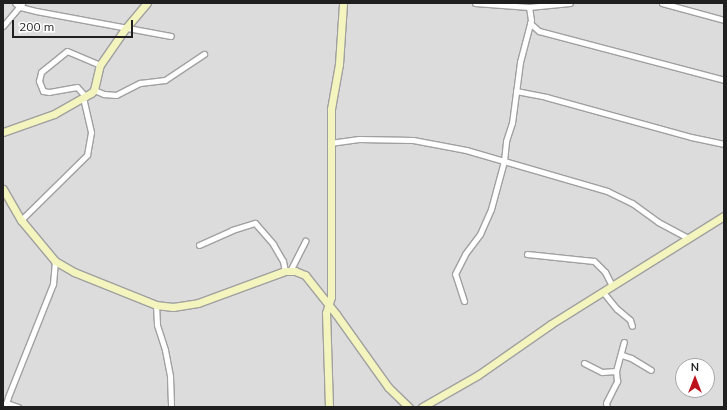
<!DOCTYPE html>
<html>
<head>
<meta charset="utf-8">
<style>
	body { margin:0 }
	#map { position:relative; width:727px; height:410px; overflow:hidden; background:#efebe6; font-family:Mulish,sans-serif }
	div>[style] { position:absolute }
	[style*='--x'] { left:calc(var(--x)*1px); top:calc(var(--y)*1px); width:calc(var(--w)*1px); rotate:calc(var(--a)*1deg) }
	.residential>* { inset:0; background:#dddcdc }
	.roads { filter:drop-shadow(1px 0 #a0a0a0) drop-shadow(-1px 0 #a0a0a0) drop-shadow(0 1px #a0a0a0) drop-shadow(0 -1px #a0a0a0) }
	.street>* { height:5px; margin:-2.5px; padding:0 2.5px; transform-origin:2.5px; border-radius:2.5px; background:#fff }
	.secondary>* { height:7px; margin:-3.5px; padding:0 3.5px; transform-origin:3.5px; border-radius:3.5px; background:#f4f4bf }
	span { translate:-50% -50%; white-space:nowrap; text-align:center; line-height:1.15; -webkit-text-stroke:4px #fff; paint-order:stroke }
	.frame { position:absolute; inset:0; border:4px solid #1f1f1f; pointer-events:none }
	.north { position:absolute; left:675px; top:358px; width:40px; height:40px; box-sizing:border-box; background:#fff; border:1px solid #a5a5a5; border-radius:50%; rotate:0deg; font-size:11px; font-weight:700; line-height:16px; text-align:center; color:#1f1f1f }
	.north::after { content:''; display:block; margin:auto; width:14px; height:18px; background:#bc121b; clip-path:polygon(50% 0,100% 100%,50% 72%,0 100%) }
	.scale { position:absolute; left:12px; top:20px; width:121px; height:18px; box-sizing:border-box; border:2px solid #1f1f1f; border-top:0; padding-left:5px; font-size:12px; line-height:14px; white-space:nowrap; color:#1f1f1f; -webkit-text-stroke:3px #fff; paint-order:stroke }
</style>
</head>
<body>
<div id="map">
	<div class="residential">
		<div style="clip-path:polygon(evenodd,3px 3px,724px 3px,724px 407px,3px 407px,3px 3px,683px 366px,707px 366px,707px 390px,683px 390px,683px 366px)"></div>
	</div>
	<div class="roads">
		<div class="street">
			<div style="--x:15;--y:3;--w:6;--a:39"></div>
			<div style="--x:20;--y:7;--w:16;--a:14"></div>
			<div style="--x:36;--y:11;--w:137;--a:10.5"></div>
			<div style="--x:475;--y:3;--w:54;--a:4.2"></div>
			<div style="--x:529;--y:7;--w:41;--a:-5.6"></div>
			<div style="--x:662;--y:3;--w:64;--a:15.3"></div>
			<div style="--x:530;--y:23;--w:12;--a:42"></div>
			<div style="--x:539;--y:31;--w:191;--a:14.8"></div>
			<div style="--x:3;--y:26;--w:30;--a:-50"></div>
			<div style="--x:94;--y:90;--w:11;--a:22"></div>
			<div style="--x:104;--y:94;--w:12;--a:5"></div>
			<div style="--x:116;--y:95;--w:27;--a:-27"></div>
			<div style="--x:140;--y:83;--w:25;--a:-7"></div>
			<div style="--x:165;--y:80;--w:47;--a:-33.7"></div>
			<div style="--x:516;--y:91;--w:31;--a:11"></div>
			<div style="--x:546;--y:97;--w:150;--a:15.4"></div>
			<div style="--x:691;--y:137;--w:34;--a:12"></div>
			<div style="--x:86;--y:97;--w:13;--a:-132"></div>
			<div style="--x:77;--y:87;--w:28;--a:170"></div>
			<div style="--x:49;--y:92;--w:6;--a:-171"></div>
			<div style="--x:43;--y:91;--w:11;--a:-112"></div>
			<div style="--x:39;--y:81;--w:9;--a:-77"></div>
			<div style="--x:41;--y:72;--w:33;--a:-39"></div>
			<div style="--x:67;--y:51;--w:36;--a:23"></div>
			<div style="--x:330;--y:143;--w:29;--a:-8"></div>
			<div style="--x:359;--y:139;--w:54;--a:1.1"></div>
			<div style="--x:413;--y:140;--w:54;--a:10.7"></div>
			<div style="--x:466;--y:150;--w:147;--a:16.2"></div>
			<div style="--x:607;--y:191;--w:28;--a:26"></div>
			<div style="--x:632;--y:203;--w:32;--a:36"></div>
			<div style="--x:658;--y:222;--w:34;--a:28"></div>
			<div style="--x:21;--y:220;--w:93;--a:-44.6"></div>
			<div style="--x:87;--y:155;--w:23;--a:-80"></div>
			<div style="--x:91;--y:132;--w:35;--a:-103"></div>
			<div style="--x:199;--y:245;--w:36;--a:-24"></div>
			<div style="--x:232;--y:230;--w:24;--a:-17"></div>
			<div style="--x:255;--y:223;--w:28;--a:49"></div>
			<div style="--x:273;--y:244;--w:20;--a:60"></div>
			<div style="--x:283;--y:261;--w:10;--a:79"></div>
			<div style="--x:527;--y:254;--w:67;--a:6"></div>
			<div style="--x:594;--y:261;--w:16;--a:45"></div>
			<div style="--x:605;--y:272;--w:16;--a:63"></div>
			<div style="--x:290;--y:271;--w:34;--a:-63"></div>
			<div style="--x:603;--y:292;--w:22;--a:51"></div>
			<div style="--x:617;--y:309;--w:17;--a:40"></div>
			<div style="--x:630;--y:320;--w:6;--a:72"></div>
			<div style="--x:464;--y:301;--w:28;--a:-108"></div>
			<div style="--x:455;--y:274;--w:22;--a:-63"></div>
			<div style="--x:465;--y:254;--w:25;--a:-53"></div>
			<div style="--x:480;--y:234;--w:27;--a:-66"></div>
			<div style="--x:491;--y:209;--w:50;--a:-74.8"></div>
			<div style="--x:504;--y:161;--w:20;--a:-84"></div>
			<div style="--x:506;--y:141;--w:19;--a:-72"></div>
			<div style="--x:512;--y:123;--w:62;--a:-82.5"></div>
			<div style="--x:520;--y:62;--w:43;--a:-75.3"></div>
			<div style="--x:531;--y:20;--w:13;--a:-99"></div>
			<div style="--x:156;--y:305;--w:20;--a:87"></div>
			<div style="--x:157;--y:325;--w:26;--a:72"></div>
			<div style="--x:165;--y:350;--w:26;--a:79"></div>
			<div style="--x:170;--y:376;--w:31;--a:88"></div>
			<div style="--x:622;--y:355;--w:9;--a:18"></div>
			<div style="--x:631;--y:358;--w:23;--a:31"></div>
			<div style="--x:584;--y:363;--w:20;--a:27"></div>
			<div style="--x:602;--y:372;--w:14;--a:-4"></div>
			<div style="--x:6;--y:403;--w:13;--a:18"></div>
			<div style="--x:5;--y:407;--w:10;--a:-73"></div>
			<div style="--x:8;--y:397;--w:122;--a:-68.3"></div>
			<div style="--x:53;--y:284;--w:23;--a:-85"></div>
			<div style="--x:607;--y:407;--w:4;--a:-104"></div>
			<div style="--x:606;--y:403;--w:25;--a:-63"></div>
			<div style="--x:617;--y:381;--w:10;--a:-96"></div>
			<div style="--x:616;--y:371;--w:30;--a:-75"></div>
		</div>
		<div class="secondary">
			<div style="--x:3;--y:132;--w:54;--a:-19.4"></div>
			<div style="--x:54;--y:114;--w:43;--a:-29.6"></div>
			<div style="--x:91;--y:93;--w:4;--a:-45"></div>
			<div style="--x:94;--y:90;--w:26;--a:-77"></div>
			<div style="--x:100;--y:65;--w:44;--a:-55.2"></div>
			<div style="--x:125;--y:29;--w:34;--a:-50"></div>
			<div style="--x:3;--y:189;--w:36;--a:60"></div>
			<div style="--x:21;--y:220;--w:53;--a:50.3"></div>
			<div style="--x:55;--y:261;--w:22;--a:30"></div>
			<div style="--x:74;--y:272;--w:88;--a:21.9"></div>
			<div style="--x:156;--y:305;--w:17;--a:7"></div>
			<div style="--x:173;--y:307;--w:25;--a:-9"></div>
			<div style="--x:198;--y:303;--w:93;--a:-20.2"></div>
			<div style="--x:285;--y:271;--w:10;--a:0"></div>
			<div style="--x:295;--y:271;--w:11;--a:22"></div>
			<div style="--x:305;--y:275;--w:50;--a:51.5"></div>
			<div style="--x:336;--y:314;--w:90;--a:54.5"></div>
			<div style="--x:388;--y:387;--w:29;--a:44"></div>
			<div style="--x:329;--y:407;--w:94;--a:-91.8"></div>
			<div style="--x:326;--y:313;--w:17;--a:-73"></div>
			<div style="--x:331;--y:297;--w:188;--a:-90"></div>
			<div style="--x:331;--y:109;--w:46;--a:-79.9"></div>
			<div style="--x:339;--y:64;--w:61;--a:-86.2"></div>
			<div style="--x:422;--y:407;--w:64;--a:-29.7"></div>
			<div style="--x:478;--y:375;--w:89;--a:-34.9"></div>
			<div style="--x:551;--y:324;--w:204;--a:-32"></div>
		</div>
	</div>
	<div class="frame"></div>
	<div class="north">N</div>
	<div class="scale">200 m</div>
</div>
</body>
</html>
